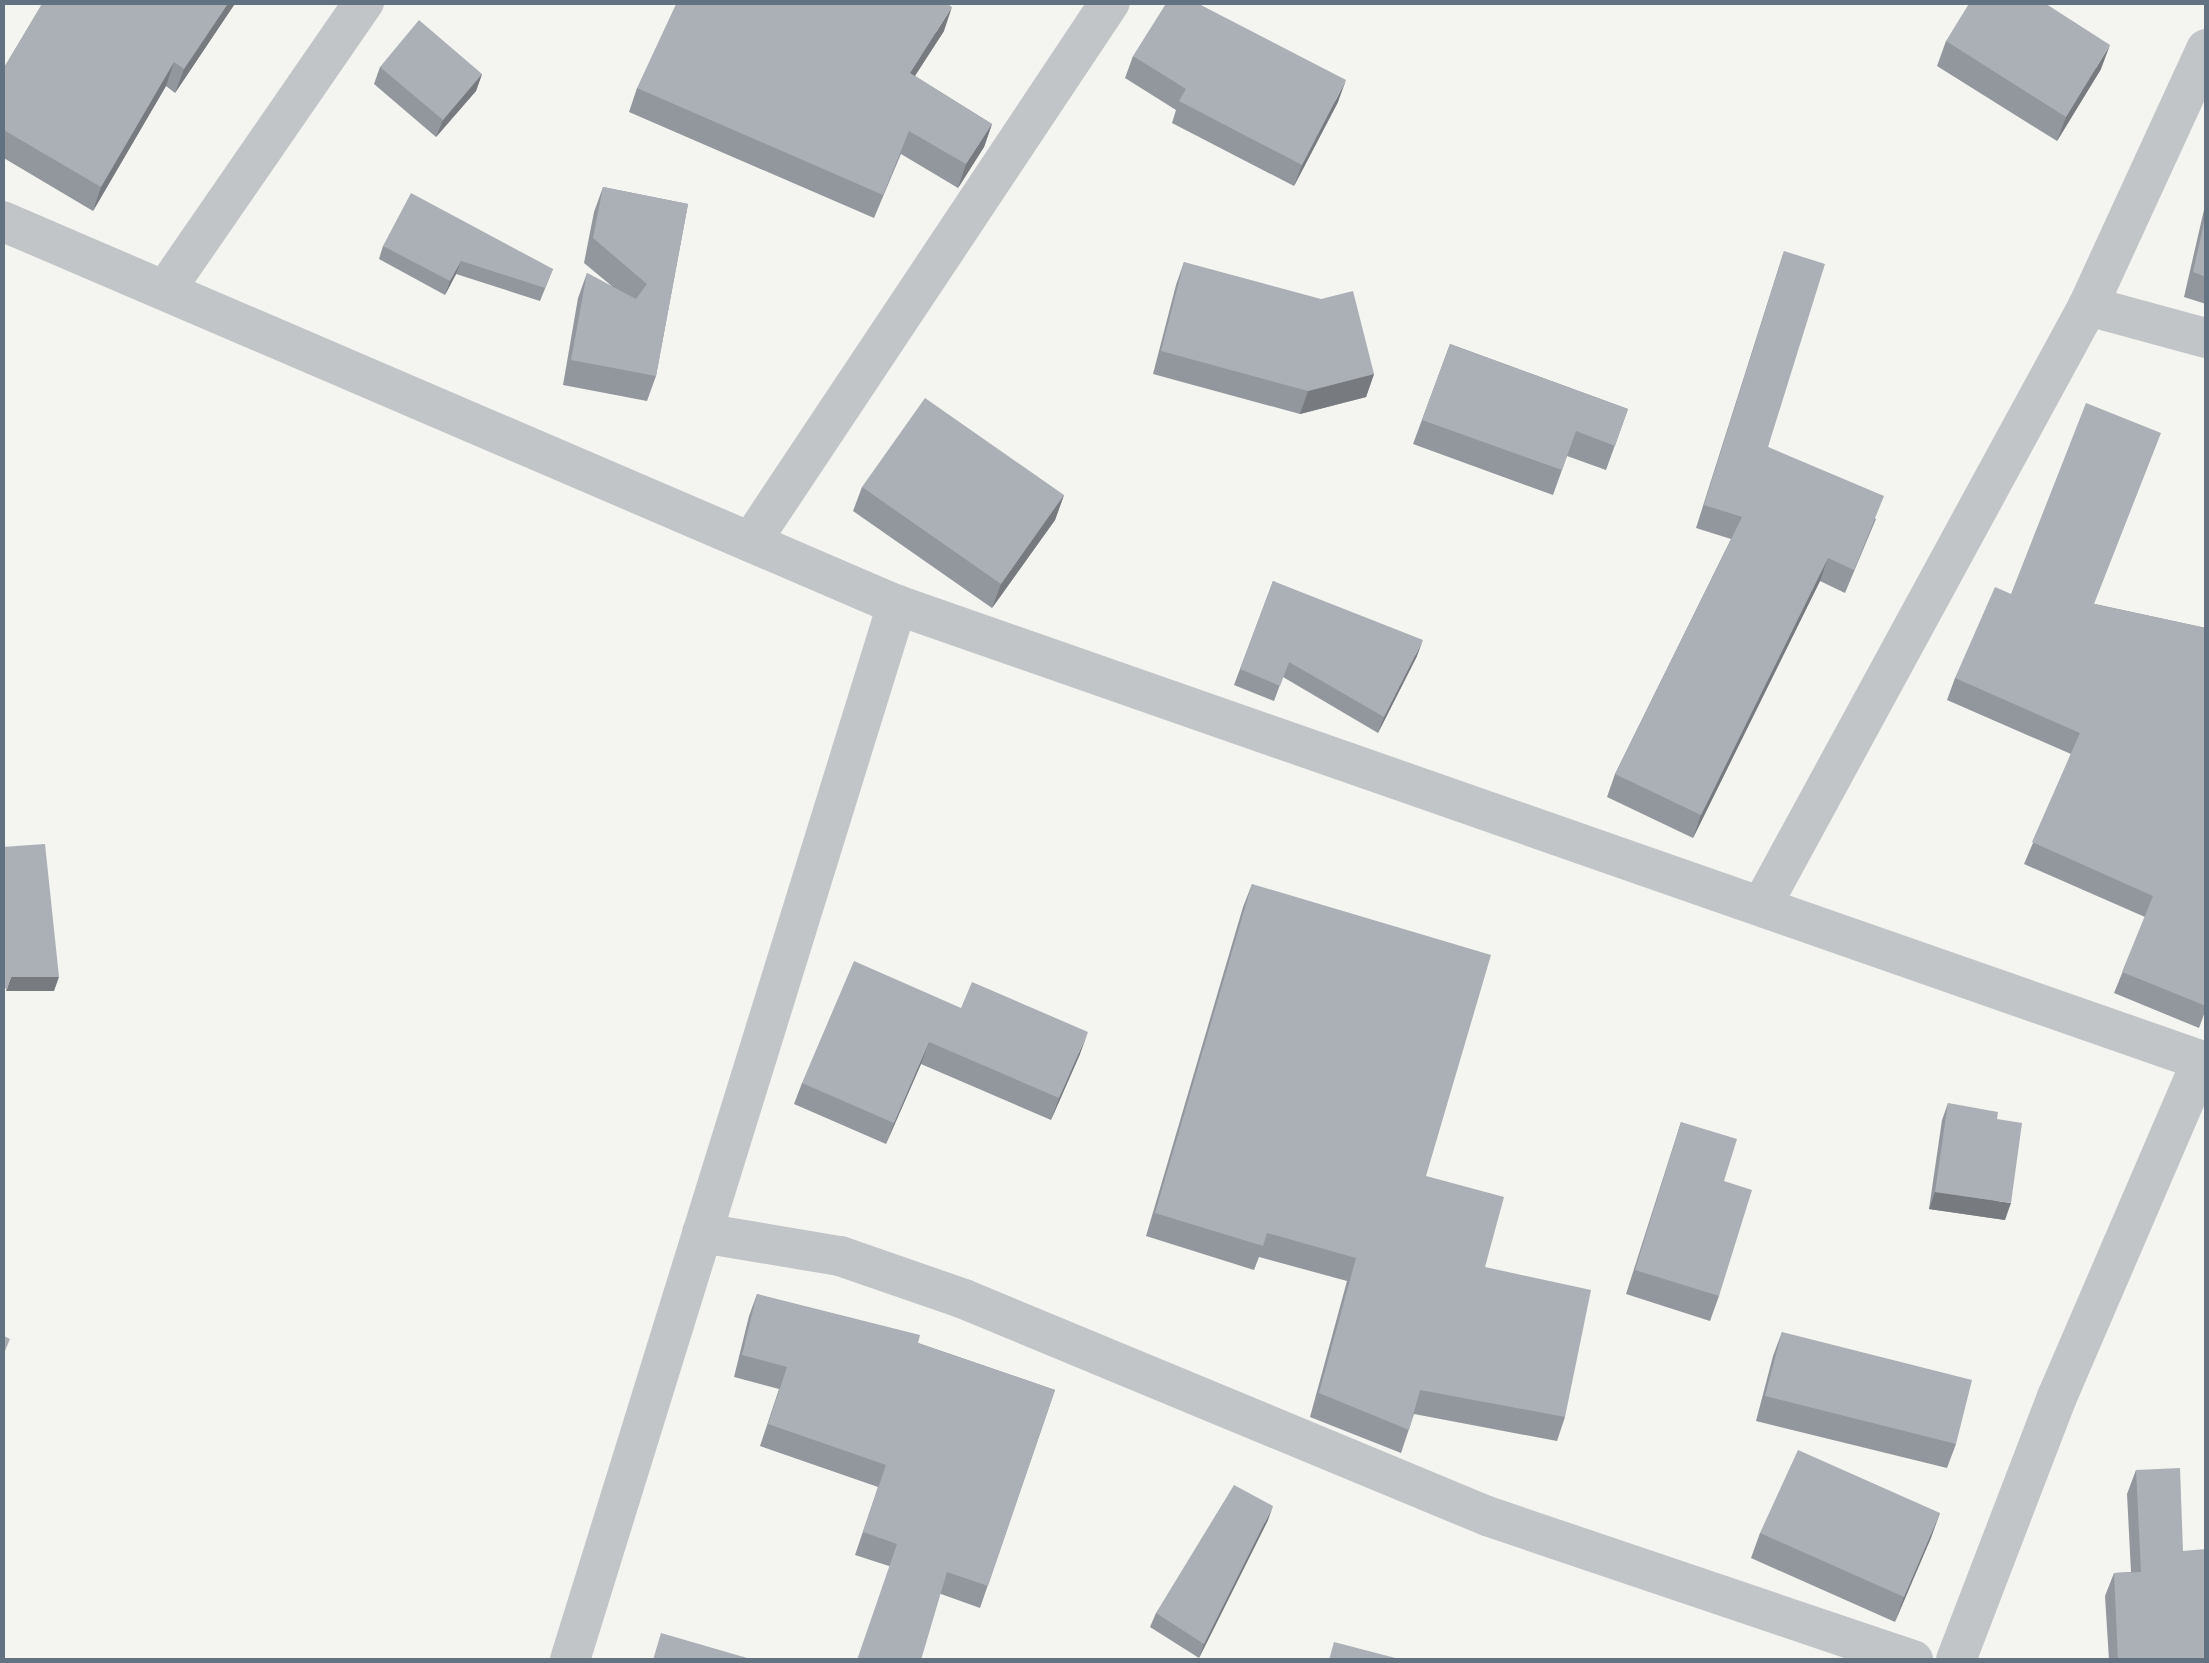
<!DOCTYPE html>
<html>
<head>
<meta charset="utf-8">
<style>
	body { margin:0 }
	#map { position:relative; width:2209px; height:1663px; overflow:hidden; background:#f4f4f0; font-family:Jost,sans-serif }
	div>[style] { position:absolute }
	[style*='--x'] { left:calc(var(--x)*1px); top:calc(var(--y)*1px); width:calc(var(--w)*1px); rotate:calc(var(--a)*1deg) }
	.minor>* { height:40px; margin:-20px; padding:0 20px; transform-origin:20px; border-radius:20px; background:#c1c5c8 }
	.wall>* { inset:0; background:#92979d }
	.shaded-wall>* { inset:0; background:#777b7f }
	.building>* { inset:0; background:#aab0b6 }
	span { translate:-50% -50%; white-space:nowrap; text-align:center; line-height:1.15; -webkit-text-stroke:10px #fff; paint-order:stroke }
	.frame { position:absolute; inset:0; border:5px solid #637281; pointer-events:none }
</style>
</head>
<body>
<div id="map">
	<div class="minor">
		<div style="--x:2;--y:221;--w:974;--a:23.22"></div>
		<div style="--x:897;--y:605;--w:1386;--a:19.25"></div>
		<div style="--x:166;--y:289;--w:349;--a:-55.4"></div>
		<div style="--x:2088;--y:306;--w:122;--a:15.2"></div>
		<div style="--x:752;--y:540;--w:646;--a:-56.36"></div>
		<div style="--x:1762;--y:905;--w:682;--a:-61.44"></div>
		<div style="--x:2088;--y:306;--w:283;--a:-65.3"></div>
		<div style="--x:702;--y:1233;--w:140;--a:9.5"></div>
		<div style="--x:840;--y:1256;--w:131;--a:19.1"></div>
		<div style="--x:964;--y:1299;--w:566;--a:22.53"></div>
		<div style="--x:1487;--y:1516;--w:450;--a:18.7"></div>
		<div style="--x:570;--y:1660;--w:1105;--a:-72.78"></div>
		<div style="--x:1956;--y:1660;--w:282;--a:-69"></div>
		<div style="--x:2057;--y:1397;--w:367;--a:-66.7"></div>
	</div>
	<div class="wall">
		<div style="clip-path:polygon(42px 2px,236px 2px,175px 93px,166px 86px,93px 211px,2px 157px,2px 71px,43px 3px)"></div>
		<div style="clip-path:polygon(944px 31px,915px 76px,992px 124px,984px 147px,958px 188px,901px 154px,874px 218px,629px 112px,637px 88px)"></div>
		<div style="clip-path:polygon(1946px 41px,2101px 69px,2057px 141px,1937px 66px)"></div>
		<div style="clip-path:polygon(1133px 56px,1338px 102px,1294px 186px,1172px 123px,1176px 110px,1125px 78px)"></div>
		<div style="clip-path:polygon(380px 67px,482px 74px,476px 91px,436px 137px,374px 84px)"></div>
		<div style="clip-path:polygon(603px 187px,688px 204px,656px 376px,647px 401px,563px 385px,578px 298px,587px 273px,613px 287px,584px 263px,594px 212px)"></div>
		<div style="clip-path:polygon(2206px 201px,2206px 304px,2184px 297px)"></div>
		<div style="clip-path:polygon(383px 246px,553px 269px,540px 301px,456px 274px,445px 295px,379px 259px)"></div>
		<div style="clip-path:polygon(1784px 251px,1768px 447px,1876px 519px,1845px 593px,1820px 581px,1693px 838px,1607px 797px,1615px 774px,1731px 539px,1696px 528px)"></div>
		<div style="clip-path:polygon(1184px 262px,1374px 374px,1366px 397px,1300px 414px,1153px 374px,1176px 285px)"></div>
		<div style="clip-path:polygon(1450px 344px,1628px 409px,1606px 470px,1567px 456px,1553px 495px,1413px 444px)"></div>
		<div style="clip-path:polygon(862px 487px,1064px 495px,1055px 520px,992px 608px,853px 511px)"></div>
		<div style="clip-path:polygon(1273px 581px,1417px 656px,1378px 733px,1283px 677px,1274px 701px,1234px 685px)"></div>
		<div style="clip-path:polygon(2011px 594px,2095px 604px,2206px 628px,2206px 1009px,2199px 1028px,2114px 993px,2145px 917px,2024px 864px,2071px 754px,1947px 700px,1955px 678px)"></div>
		<div style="clip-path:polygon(1252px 884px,1426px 1176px,1485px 1267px,1565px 1417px,1557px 1441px,1414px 1414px,1401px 1453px,1310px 1417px,1347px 1281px,1259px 1257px,1254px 1270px,1146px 1236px,1243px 907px)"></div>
		<div style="clip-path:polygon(961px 1008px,1080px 1054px,1051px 1120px,921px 1064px,886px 1144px,794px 1104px,802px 1083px)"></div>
		<div style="clip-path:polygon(1948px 1103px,2005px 1220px,1929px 1209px,1942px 1120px)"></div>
		<div style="clip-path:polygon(1681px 1122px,1724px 1181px,1719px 1296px,1710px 1321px,1626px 1294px)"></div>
		<div style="clip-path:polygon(757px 1294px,918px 1343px,1055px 1390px,980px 1608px,941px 1594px,889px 1566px,855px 1555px,878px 1487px,760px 1446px,779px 1389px,734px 1377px,749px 1316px)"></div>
		<div style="clip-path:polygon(1782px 1332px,1956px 1444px,1947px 1468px,1756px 1421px,1773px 1356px)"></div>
		<div style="clip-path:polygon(2136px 1470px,2183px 1551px,2206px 1660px,2109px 1660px,2105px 1596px,2114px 1573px,2131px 1572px,2127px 1494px)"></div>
		<div style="clip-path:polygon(1940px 1513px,1895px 1622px,1751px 1558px,1760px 1533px)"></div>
		<div style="clip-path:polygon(1268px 1520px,1199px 1658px,1150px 1627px,1156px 1613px)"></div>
	</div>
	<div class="shaded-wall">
		<div style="clip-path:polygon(229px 2px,236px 2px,175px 93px,184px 69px)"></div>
		<div style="clip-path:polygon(952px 7px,944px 31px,901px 97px,910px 73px)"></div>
		<div style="clip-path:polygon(2110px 45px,2101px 69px,2057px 141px,2066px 117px)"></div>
		<div style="clip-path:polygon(174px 62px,166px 86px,93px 211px,101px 187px)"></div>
		<div style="clip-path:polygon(482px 74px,476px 91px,436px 137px,443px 120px)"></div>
		<div style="clip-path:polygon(1346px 80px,1338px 102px,1294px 186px,1302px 165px)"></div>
		<div style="clip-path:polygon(992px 124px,984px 147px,958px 188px,966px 164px)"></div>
		<div style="clip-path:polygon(461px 261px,456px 274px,445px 295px,450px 281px)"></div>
		<div style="clip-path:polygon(1374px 374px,1366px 397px,1300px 414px,1308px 391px)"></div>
		<div style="clip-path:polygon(1064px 495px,1055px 520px,992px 608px,1001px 584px)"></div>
		<div style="clip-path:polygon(1828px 558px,1820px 581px,1693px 838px,1701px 815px)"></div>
		<div style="clip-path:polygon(1423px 640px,1417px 656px,1378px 733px,1384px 717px)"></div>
		<div style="clip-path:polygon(11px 977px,59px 977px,54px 991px,6px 991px)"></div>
		<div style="clip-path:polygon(1088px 1032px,1080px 1054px,1051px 1120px,1059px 1098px)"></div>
		<div style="clip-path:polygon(929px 1042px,921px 1064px,886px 1144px,894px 1123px)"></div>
		<div style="clip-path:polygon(1935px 1192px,2011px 1203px,2005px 1220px,1929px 1209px)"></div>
		<div style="clip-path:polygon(1273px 1506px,1268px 1520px,1199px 1658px,1204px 1644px)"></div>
		<div style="clip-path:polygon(1940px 1513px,1931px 1538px,1895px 1622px,1904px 1597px)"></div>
	</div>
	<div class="building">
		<div style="clip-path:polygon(43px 2px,229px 2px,184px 69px,174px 62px,101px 187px,2px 129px,2px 71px)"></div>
		<div style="clip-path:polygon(677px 2px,945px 2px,952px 7px,910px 73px,992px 124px,966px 164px,909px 131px,883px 195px,637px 88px)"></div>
		<div style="clip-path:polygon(1167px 2px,1195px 2px,1346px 80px,1302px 165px,1179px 101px,1186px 89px,1133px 56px)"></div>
		<div style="clip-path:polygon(1970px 2px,2043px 2px,2110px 45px,2066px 117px,1946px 41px)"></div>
		<div style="clip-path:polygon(419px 20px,482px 74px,443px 120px,380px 67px)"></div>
		<div style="clip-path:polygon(603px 187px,688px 204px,656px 376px,571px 360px,587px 273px,636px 299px,647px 284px,593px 238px)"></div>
		<div style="clip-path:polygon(411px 193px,553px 269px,545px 288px,461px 261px,450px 281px,383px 246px)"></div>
		<div style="clip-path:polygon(2206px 214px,2206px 277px,2193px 272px)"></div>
		<div style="clip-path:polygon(1784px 251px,1825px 264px,1768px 447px,1884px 496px,1854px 570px,1828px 558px,1701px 815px,1615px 774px,1742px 517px,1704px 505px)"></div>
		<div style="clip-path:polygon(1184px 262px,1321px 299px,1353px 291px,1374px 374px,1308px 391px,1161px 351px)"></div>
		<div style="clip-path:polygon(1450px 344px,1628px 409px,1615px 446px,1576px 431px,1562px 470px,1422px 420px)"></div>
		<div style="clip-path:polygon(925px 398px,1064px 495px,1001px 584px,862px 487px)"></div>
		<div style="clip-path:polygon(2086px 403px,2161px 433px,2094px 604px,2206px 628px,2206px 1006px,2122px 972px,2153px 896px,2032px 842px,2080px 733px,1955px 678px,1995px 587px,2011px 594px)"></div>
		<div style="clip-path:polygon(1273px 581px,1423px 640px,1384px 717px,1289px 662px,1280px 686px,1240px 669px)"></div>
		<div style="clip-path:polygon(45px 844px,59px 977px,11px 977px,7px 989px,2px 987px,2px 847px)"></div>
		<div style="clip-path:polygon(1252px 884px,1491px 955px,1426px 1176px,1504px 1197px,1485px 1267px,1591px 1290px,1565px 1417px,1420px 1390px,1409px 1430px,1319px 1393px,1356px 1258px,1267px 1233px,1263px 1246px,1155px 1213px)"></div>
		<div style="clip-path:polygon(854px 961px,961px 1008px,972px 982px,1088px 1032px,1059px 1098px,929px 1042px,894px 1123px,802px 1083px)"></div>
		<div style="clip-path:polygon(1948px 1103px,1998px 1112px,1997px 1119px,2022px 1123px,2011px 1203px,1935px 1192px)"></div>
		<div style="clip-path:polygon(1681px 1122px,1737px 1139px,1724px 1181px,1752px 1190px,1719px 1296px,1635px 1270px)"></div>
		<div style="clip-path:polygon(757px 1294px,920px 1335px,918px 1343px,1055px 1390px,988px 1586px,947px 1572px,921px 1660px,857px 1660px,897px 1544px,863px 1532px,886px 1465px,768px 1424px,787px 1367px,742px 1355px)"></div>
		<div style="clip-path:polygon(1782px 1332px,1972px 1380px,1956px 1444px,1765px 1396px)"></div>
		<div style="clip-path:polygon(2px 1335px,10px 1339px,2px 1358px)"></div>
		<div style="clip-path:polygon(1798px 1450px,1940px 1513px,1904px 1597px,1760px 1533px)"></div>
		<div style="clip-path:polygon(2180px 1468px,2183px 1551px,2206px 1549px,2206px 1660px,2118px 1660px,2114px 1573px,2141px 1572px,2136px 1470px)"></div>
		<div style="clip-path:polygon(1234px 1485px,1273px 1506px,1204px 1644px,1156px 1613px)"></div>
		<div style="clip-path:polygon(661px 1633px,754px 1660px,653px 1660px)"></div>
		<div style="clip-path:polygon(1334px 1642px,1403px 1660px,1329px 1660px)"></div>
	</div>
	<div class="frame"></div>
</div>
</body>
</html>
